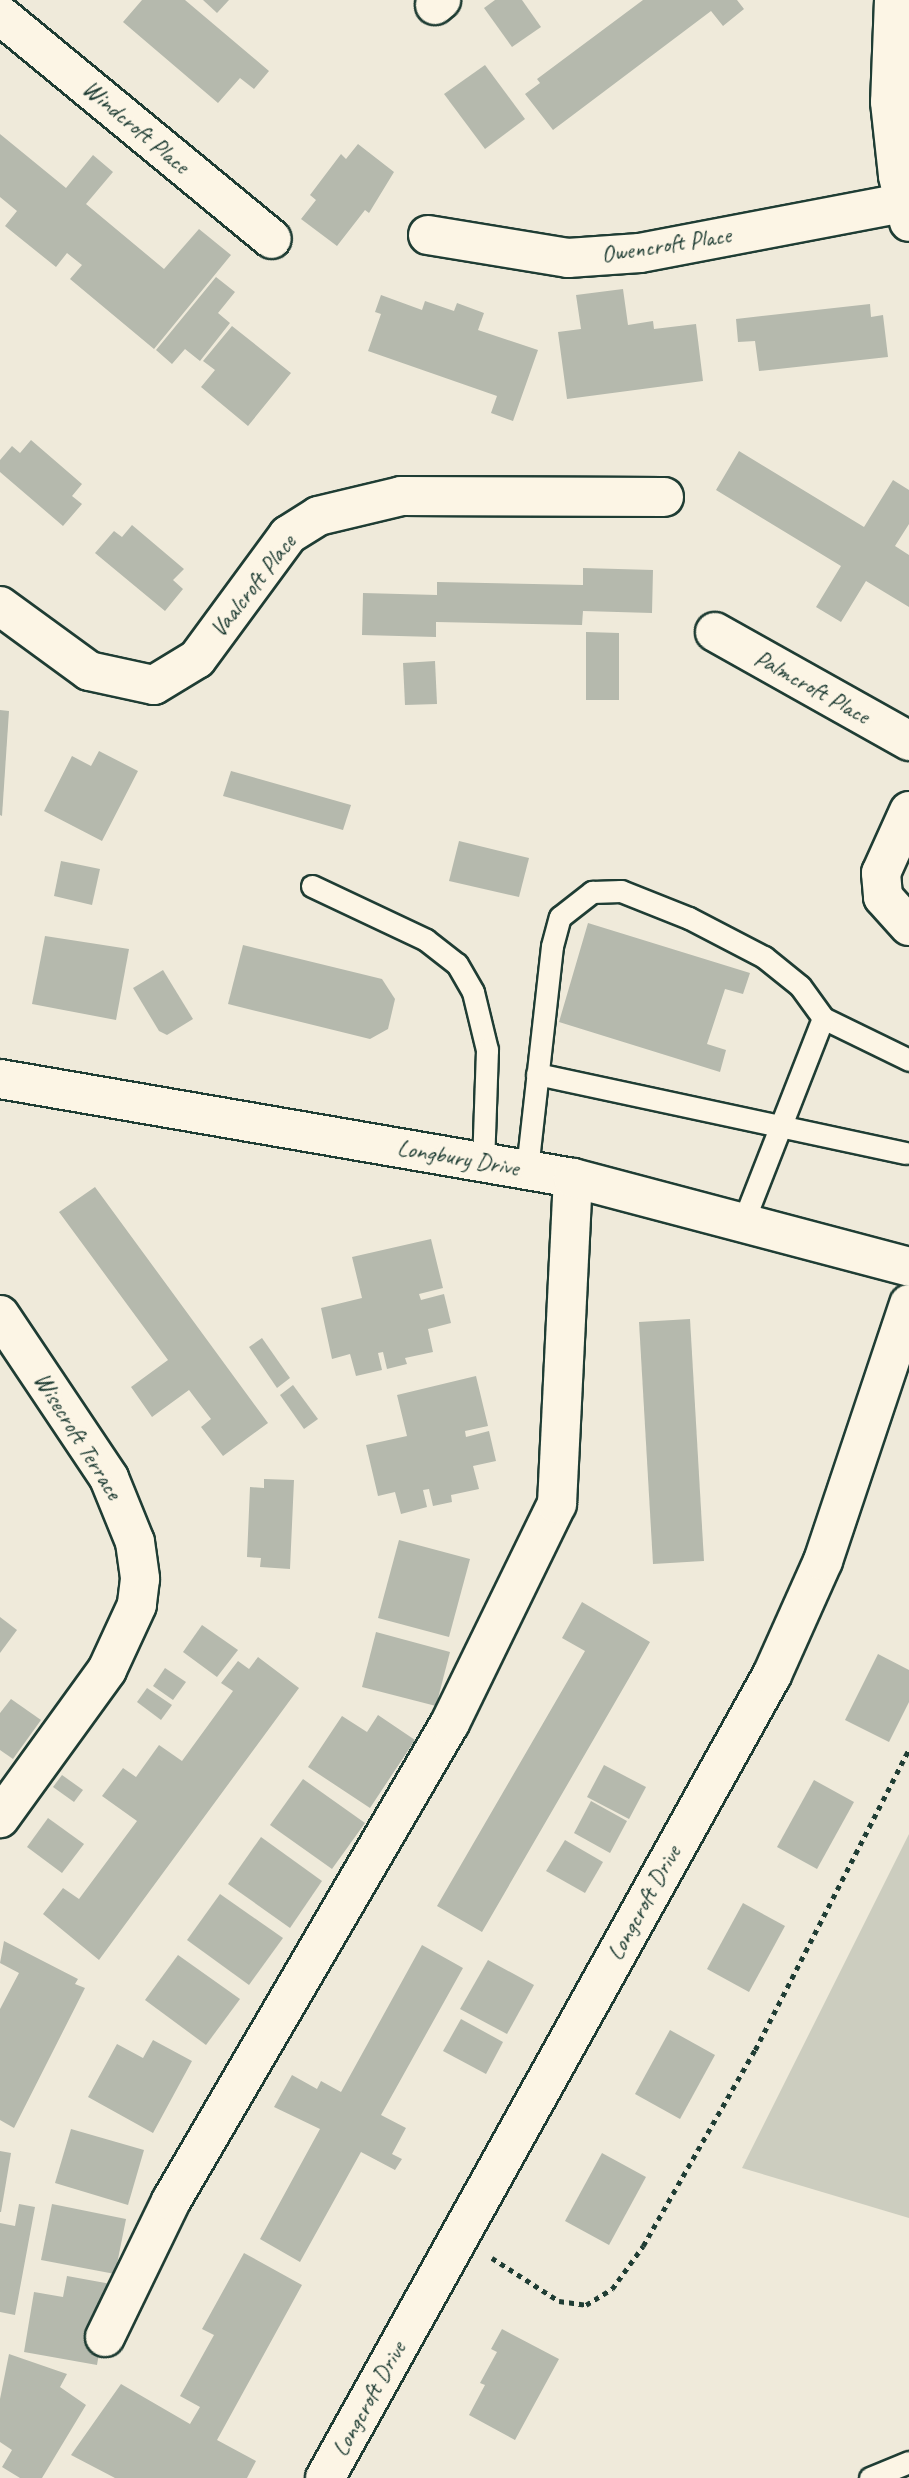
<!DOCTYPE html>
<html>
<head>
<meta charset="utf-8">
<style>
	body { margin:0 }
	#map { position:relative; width:909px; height:2478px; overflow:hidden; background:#efeada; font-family:Caveat,sans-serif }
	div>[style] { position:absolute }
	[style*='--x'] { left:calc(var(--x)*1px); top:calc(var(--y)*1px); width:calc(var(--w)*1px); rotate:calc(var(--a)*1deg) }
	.green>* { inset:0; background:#cccdbf }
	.building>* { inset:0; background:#b5b9ad }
	.path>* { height:4.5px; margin-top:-2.25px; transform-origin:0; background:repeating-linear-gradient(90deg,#1f3d34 0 5px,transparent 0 10px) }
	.roads { filter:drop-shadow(2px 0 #1f3d34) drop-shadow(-2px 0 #1f3d34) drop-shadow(0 2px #1f3d34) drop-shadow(0 -2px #1f3d34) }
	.service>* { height:21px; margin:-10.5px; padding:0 10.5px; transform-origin:10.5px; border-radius:10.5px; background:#fcf5e5 }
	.minor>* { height:38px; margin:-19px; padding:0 19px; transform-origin:19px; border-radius:19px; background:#fcf5e5 }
	.tertiary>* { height:38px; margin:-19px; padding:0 19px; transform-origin:19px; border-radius:19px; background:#fcf5e5 }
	span { translate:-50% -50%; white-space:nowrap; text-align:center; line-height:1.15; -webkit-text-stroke:7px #fcf5e5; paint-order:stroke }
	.street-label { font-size:24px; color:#1f3d34 }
</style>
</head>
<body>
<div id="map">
	<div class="green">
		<div style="clip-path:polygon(909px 1834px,909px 2218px,742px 2168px)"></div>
	</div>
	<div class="building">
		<div style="clip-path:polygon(142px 0,185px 0,269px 71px,254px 89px,240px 78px,218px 103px,123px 22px)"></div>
		<div style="clip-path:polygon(203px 0,229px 0,217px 13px)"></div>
		<div style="clip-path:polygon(495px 0,522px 0,541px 27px,512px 47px,484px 8px)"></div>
		<div style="clip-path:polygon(643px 0,737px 0,744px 9px,723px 26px,711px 11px,553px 130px,525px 94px,540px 83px,537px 79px)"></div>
		<div style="clip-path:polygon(485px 65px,525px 119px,485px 149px,444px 94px)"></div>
		<div style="clip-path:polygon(0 134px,66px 188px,93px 155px,113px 172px,86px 204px,164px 269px,199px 229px,231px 255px,154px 349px,70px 279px,82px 265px,67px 253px,56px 267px,5px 226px,17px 211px,0 197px)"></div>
		<div style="clip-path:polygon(358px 144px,394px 172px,369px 213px,365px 210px,337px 246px,301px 219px,316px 200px,310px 195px,341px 154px,346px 159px)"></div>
		<div style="clip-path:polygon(216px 277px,235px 292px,218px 313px,230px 323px,200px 361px,185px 349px,172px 364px,156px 350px)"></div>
		<div style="clip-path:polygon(623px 289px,628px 325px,653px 321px,654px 329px,696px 324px,703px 381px,567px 399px,558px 332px,581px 329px,576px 295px)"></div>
		<div style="clip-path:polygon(381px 295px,422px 310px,425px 301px,454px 311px,457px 303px,484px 313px,478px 330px,538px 350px,513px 421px,491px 413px,497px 396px,368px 351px,381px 314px,375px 312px)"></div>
		<div style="clip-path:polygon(870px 304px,871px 317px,883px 315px,888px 357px,759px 371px,755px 341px,738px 342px,736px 319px)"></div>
		<div style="clip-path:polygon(232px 326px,291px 373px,248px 426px,201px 387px,215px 370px,203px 361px)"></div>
		<div style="clip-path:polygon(31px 440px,82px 484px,72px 496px,82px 504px,63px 526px,0 472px,0 460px,12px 446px,20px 453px)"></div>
		<div style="clip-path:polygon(739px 451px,864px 527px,893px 480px,909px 490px,909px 524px,895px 546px,909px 555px,909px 607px,866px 581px,841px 622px,816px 607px,841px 566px,716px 490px)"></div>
		<div style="clip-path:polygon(132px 525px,184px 569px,173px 580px,183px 589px,165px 611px,95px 553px,114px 531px,122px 537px)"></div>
		<div style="clip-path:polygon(583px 568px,653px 570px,652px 613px,583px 611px,582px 625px,436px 622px,436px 637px,362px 635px,363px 593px,437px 595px,437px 582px,583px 585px)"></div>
		<div style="clip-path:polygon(586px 632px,619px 633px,619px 700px,586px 700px)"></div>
		<div style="clip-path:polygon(435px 661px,437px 704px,405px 705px,403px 663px)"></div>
		<div style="clip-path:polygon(0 710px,9px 711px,2px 816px,0 815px)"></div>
		<div style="clip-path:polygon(99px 751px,138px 771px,102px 841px,44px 811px,72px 756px,91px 766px)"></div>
		<div style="clip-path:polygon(231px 771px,351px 805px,343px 830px,223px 796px)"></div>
		<div style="clip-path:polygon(459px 841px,529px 858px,519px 897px,449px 881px)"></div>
		<div style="clip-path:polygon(61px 861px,100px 869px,92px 905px,54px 896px)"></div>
		<div style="clip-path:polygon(588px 923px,750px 973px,743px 994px,725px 989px,707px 1044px,726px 1050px,720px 1072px,559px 1022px)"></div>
		<div style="clip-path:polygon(45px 936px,129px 949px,116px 1020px,32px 1004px)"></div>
		<div style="clip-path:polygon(243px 945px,382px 979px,395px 999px,388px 1029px,370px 1039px,228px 1004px)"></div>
		<div style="clip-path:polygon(163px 970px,193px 1019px,167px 1035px,159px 1031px,133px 988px)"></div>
		<div style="clip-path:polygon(95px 1187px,268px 1423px,223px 1456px,201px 1427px,211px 1419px,189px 1390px,152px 1417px,131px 1387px,168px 1360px,59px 1212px)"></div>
		<div style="clip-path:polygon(431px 1239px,443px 1288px,419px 1294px,421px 1300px,444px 1294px,451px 1323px,428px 1329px,433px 1352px,405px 1358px,407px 1364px,387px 1369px,383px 1352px,378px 1353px,382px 1370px,356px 1376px,350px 1354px,332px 1359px,321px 1308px,362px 1298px,352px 1257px)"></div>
		<div style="clip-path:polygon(690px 1319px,704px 1561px,653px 1564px,639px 1322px)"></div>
		<div style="clip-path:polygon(262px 1338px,290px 1378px,277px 1388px,249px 1347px)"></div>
		<div style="clip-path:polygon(476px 1376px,488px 1426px,465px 1431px,466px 1437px,489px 1431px,496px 1461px,473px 1466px,479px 1489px,451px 1495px,452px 1502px,433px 1506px,429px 1489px,423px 1490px,427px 1507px,401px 1514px,395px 1492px,378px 1496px,366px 1445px,407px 1436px,397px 1395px)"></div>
		<div style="clip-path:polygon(293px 1385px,318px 1419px,304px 1429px,280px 1395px)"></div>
		<div style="clip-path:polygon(264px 1479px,294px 1480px,290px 1569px,260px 1567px,261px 1558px,247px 1557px,250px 1487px,264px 1488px)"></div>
		<div style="clip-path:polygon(399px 1540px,470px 1559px,449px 1637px,378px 1618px)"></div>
		<div style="clip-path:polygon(582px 1602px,650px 1642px,482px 1932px,437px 1906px,585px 1651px,562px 1638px)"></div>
		<div style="clip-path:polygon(0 1617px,17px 1630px,0 1653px)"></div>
		<div style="clip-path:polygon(202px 1625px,238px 1650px,217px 1677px,183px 1652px)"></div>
		<div style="clip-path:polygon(376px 1632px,450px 1652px,436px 1706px,362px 1687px)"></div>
		<div style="clip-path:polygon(878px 1654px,909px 1670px,909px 1702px,889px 1742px,845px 1720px)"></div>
		<div style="clip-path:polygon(258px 1657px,299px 1688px,99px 1960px,43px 1914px,63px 1888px,79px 1899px,137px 1821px,102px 1796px,123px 1768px,136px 1777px,159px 1745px,182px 1761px,233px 1691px,221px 1683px,238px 1661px,249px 1669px)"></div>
		<div style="clip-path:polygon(165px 1668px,186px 1682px,173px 1700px,153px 1686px)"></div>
		<div style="clip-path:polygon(147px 1688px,172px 1705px,161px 1720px,137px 1702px)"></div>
		<div style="clip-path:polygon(11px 1699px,41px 1720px,13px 1759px,0 1750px,0 1713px)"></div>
		<div style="clip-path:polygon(378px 1715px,415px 1740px,370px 1808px,308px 1767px,342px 1716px,367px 1732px)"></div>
		<div style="clip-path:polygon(604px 1765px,646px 1787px,629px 1819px,587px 1797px)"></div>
		<div style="clip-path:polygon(62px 1775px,83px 1790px,74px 1802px,53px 1787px)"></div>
		<div style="clip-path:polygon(303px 1779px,365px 1823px,332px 1869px,270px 1825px)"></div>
		<div style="clip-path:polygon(814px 1780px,854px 1802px,817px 1869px,777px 1847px)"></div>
		<div style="clip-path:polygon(591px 1801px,627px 1821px,610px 1853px,574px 1833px)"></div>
		<div style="clip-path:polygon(48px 1818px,84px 1844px,62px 1873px,27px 1847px)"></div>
		<div style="clip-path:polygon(261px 1837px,322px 1881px,290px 1928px,228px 1884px)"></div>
		<div style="clip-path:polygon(565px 1840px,603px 1862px,585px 1893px,546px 1871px)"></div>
		<div style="clip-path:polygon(220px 1894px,283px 1938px,249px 1985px,187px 1940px)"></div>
		<div style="clip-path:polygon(743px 1903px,785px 1926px,749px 1992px,707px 1969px)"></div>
		<div style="clip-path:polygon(4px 1941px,78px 1979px,75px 1984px,85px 1988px,14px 2128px,0 2120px,0 2009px,19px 1973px,0 1963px)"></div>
		<div style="clip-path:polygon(422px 1945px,463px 1968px,381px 2115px,406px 2128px,392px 2154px,402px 2159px,395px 2170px,361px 2152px,300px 2262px,260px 2239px,320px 2129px,274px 2107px,292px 2075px,317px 2089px,321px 2081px,341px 2092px)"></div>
		<div style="clip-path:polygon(178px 1955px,240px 1999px,206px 2045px,145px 2000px)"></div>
		<div style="clip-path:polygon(488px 1960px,534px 1985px,507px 2034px,460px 2009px)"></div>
		<div style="clip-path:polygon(461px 2019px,503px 2042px,486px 2074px,443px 2051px)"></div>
		<div style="clip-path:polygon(670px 2030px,715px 2055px,680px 2119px,635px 2094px)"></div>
		<div style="clip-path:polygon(153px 2040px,192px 2061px,153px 2133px,88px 2097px,117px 2044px,143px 2058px)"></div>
		<div style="clip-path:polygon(71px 2129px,144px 2150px,128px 2205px,55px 2183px)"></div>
		<div style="clip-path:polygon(0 2151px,11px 2153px,1px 2212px,0 2212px)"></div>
		<div style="clip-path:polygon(602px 2153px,646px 2177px,609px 2245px,565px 2221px)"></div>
		<div style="clip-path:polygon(19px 2204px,35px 2207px,15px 2315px,0 2312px,0 2223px,15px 2226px)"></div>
		<div style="clip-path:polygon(52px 2204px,126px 2219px,115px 2274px,41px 2260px)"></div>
		<div style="clip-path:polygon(244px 2253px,302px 2285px,217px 2440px,256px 2461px,247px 2478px,115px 2478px,71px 2455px,121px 2384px,190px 2424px,200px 2407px,180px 2396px,214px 2335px,202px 2329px)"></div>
		<div style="clip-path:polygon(67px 2276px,111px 2284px,97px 2365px,24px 2352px,34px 2292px,63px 2297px)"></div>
		<div style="clip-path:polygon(502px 2329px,559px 2359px,515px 2440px,469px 2415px,485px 2385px,480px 2383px,497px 2352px,491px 2349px)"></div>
		<div style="clip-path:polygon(9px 2354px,67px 2374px,60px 2387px,86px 2405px,42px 2478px,20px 2478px,2px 2467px,12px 2450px,0 2442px,0 2399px)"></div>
	</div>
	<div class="path">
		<div style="--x:492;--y:2258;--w:80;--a:32.7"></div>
		<div style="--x:559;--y:2301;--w:27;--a:8"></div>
		<div style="--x:586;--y:2305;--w:31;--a:-32"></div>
		<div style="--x:612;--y:2289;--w:53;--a:-54.2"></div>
		<div style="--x:643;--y:2246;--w:226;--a:-60.3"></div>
		<div style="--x:755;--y:2050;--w:338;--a:-62.9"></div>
	</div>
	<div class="roads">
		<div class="service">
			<div style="--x:312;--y:886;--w:126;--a:25.3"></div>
			<div style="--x:426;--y:940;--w:39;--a:38"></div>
			<div style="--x:457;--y:964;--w:32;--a:60"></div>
			<div style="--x:473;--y:992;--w:60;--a:76.4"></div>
			<div style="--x:487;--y:1050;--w:112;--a:92"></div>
			<div style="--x:823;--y:1018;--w:96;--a:26"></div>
			<div style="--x:537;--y:1074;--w:377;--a:12.1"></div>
			<div style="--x:527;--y:1169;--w:224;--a:-83.6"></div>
			<div style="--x:552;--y:946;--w:30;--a:-75"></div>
			<div style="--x:560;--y:917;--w:41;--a:-38"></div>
			<div style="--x:592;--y:892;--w:29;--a:-2"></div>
			<div style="--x:621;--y:891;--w:73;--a:21.7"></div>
			<div style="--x:689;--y:918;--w:85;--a:27.5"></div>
			<div style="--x:764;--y:957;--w:46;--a:38.9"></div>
			<div style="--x:800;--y:986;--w:39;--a:54"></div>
			<div style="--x:823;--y:1018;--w:217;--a:111.4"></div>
			<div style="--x:870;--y:2478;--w:42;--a:-22.3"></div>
		</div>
		<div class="minor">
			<div style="--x:894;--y:0;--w:102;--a:92.2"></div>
			<div style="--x:890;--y:102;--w:74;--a:83.8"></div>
			<div style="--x:898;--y:176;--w:47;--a:76.6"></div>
			<div style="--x:435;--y:5;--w:8;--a:-40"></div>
			<div style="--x:0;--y:15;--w:352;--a:39.5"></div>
			<div style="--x:428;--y:235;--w:142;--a:9.3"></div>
			<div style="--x:568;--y:258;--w:72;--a:-4"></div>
			<div style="--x:640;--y:253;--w:267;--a:-10.8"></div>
			<div style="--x:0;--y:606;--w:110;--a:36.1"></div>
			<div style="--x:89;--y:671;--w:66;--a:12.2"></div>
			<div style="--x:154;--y:685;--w:50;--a:-31.2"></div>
			<div style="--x:197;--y:659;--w:154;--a:-53.7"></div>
			<div style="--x:288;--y:535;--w:36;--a:-32"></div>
			<div style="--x:318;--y:516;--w:85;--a:-13.5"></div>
			<div style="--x:401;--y:496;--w:263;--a:0.2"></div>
			<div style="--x:715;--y:632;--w:223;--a:29.3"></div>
			<div style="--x:909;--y:811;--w:68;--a:114.3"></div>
			<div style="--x:881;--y:873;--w:24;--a:85"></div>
			<div style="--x:883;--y:897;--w:39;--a:48"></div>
			<div style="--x:0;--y:1315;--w:196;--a:56.2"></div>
			<div style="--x:109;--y:1478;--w:69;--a:67.9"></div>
			<div style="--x:135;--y:1542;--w:37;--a:82"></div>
			<div style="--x:140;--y:1579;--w:26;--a:97"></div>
			<div style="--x:137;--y:1605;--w:72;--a:114.8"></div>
			<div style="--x:107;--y:1670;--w:183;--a:125.9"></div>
			<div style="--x:105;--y:2337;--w:151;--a:-64.1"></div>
			<div style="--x:171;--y:2201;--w:553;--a:-59.73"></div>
			<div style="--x:450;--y:1723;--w:244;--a:-64"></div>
			<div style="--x:557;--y:1504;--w:326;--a:-87.2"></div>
		</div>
		<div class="tertiary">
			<div style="--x:0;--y:1079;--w:581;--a:9.8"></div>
			<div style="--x:573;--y:1178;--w:348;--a:14.8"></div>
			<div style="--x:325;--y:2478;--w:919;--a:-60.9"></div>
			<div style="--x:772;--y:1675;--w:125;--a:-65.9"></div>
			<div style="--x:823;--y:1561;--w:271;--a:-71.5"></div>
		</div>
	</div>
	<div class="street-label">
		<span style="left:136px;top:127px;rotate:40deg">Windcroft Place</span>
		<span style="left:666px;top:245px;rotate:-9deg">Owencroft Place</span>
		<span style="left:253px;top:586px;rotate:-52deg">Vaalcroft Place</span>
		<span style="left:812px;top:687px;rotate:29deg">Palmcroft Place</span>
		<span style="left:458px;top:1158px;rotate:10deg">Longbury Drive</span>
		<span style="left:78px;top:1436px;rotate:58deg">Wisecroft Terrace</span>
		<span style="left:644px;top:1903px;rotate:-61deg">Longcroft Drive</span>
		<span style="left:369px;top:2399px;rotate:-61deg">Longcroft Drive</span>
	</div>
</div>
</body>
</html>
